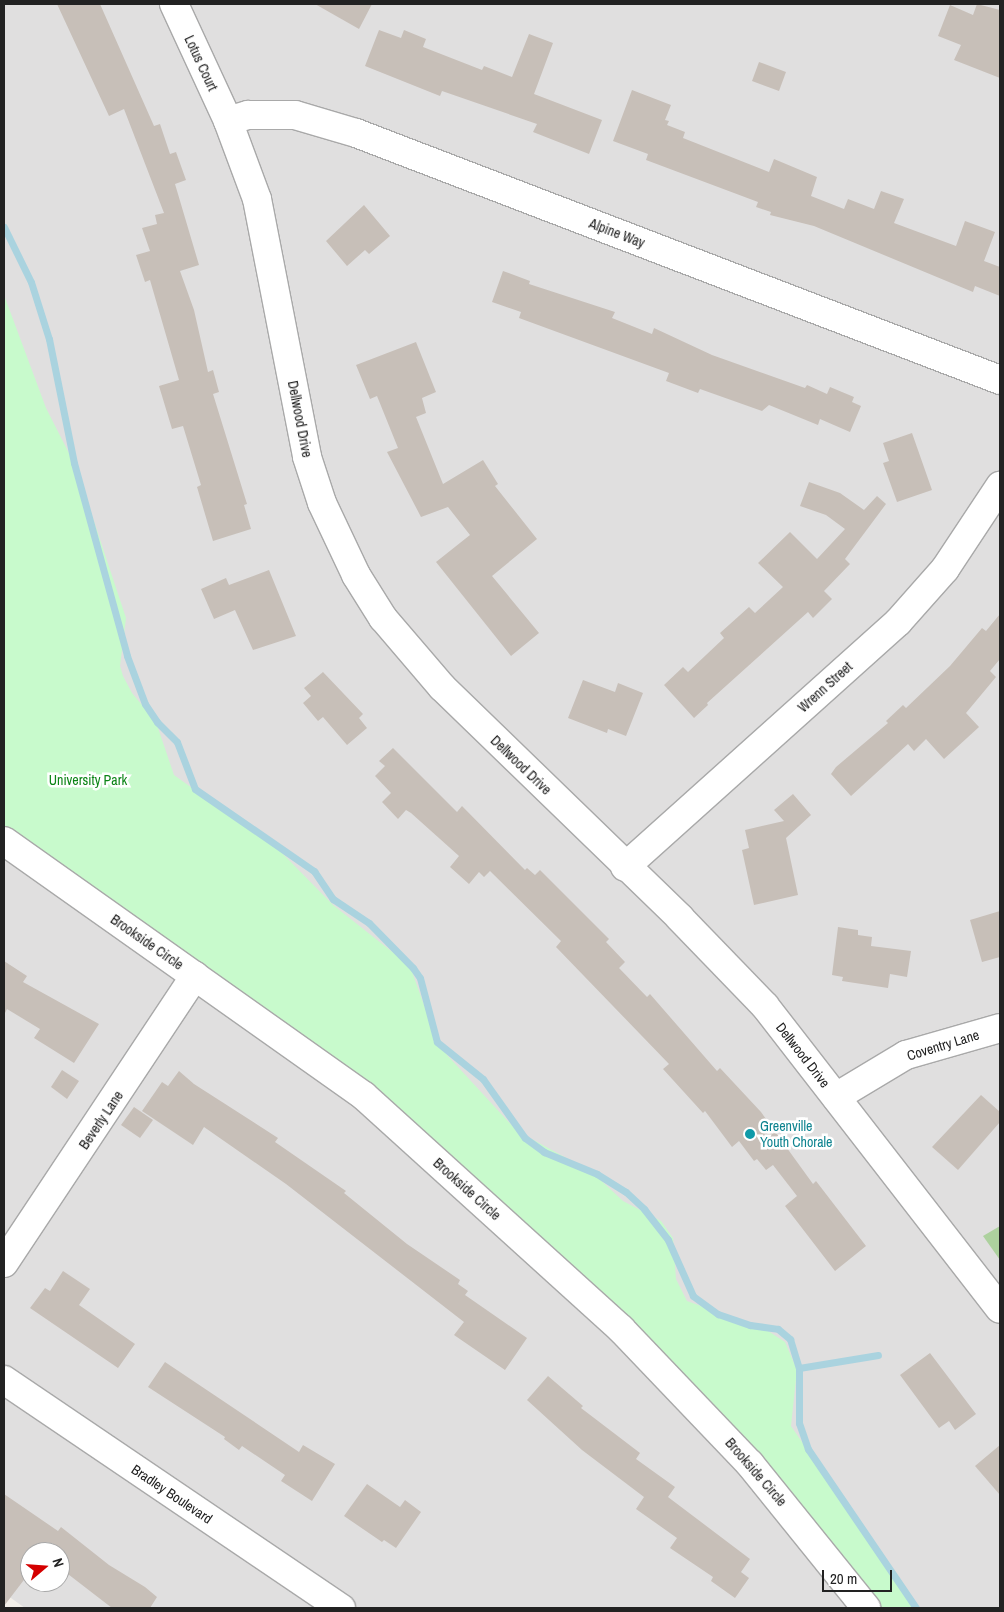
<!DOCTYPE html>
<html>
<head>
<meta charset="utf-8">
<style>
	body { margin:0 }
	#map { position:relative; width:1004px; height:1612px; overflow:hidden; background:#f2efe9; font-family:"Archivo Narrow",sans-serif }
	div>[style] { position:absolute }
	[style*='--x'] { left:calc(var(--x)*1px); top:calc(var(--y)*1px); width:calc(var(--w)*1px); rotate:calc(var(--a)*1deg) }
	.residential>* { inset:0; background:#e0dfdf }
	.forest>* { inset:0; background:#add19e }
	.park>* { inset:0; background:#c8facc }
	.stream>* { height:7px; margin:-3.5px; padding:0 3.5px; transform-origin:3.5px; border-radius:3.5px; background:#aad3df }
	.building>* { inset:0; background:#c7bfb8 }
	.roads { filter:drop-shadow(1px 0 #a9a9a9) drop-shadow(-1px 0 #a9a9a9) drop-shadow(0 1px #a9a9a9) drop-shadow(0 -1px #a9a9a9) }
	.minor>* { height:28px; margin:-14px; padding:0 14px; transform-origin:14px; border-radius:14px; background:#fff }
	.dots>* { width:14px; height:14px; translate:-50% -50%; box-sizing:border-box; border:2px solid #fff; border-radius:50% }
	span { translate:-50% -50%; white-space:nowrap; text-align:center; line-height:1.15; -webkit-text-stroke:5px #fff; paint-order:stroke }
	.street-label { font-size:14px; color:#222 }
	.park-label { font-size:14px; color:#0c8416 }
	.culture-label { font-size:14px; color:#0d838f }
	.left { translate:0 -50%; text-align:left }
	.frame { position:absolute; inset:0; border:5px solid #222; pointer-events:none }
	.north { position:absolute; left:20px; top:1542px; width:50px; height:50px; box-sizing:border-box; background:#fff; border:1px solid #a7a7a7; border-radius:50%; rotate:72deg; font-size:14px; font-weight:700; line-height:20px; text-align:center; color:#222 }
	.north::after { content:''; display:block; margin:auto; width:18px; height:22px; background:#d40000; clip-path:polygon(50% 0,100% 100%,50% 72%,0 100%) }
	.scale { position:absolute; left:822px; top:1570px; width:70px; height:22px; box-sizing:border-box; border:2px solid #222; border-top:0; padding-left:6px; font-size:15px; line-height:18px; white-space:nowrap; color:#222; -webkit-text-stroke:4px #fff; paint-order:stroke }
</style>
</head>
<body>
<div id="map">
	<div class="residential">
		<div style="clip-path:polygon(evenodd,4px 4px,1000px 4px,1000px 1608px,25px 1608px,4px 1593px,4px 4px,30px 1552px,60px 1552px,60px 1582px,30px 1582px,30px 1552px)"></div>
	</div>
	<div class="forest">
		<div style="clip-path:polygon(1000px 1226px,1000px 1260px,983px 1236px)"></div>
	</div>
	<div class="park">
		<div style="clip-path:polygon(4px 295px,46px 408px,76px 467px,126px 618px,120px 666px,123px 676px,132px 693px,156px 722px,174px 775px,281px 852px,333px 905px,410px 966px,434px 1033px,447px 1055px,517px 1131px,592px 1172px,623px 1201px,661px 1221px,673px 1238px,676px 1279px,687px 1301px,765px 1329px,785px 1342px,797px 1370px,791px 1426px,916px 1608px,878px 1608px,643px 1335px,68px 870px,4px 826px)"></div>
	</div>
	<div class="stream">
		<div style="--x:4;--y:227;--w:61;--a:63.9"></div>
		<div style="--x:31;--y:282;--w:60;--a:72.5"></div>
		<div style="--x:49;--y:339;--w:126;--a:78.6"></div>
		<div style="--x:74;--y:463;--w:200;--a:74.6"></div>
		<div style="--x:127;--y:656;--w:51;--a:69.4"></div>
		<div style="--x:145;--y:704;--w:22;--a:56"></div>
		<div style="--x:157;--y:722;--w:28;--a:45"></div>
		<div style="--x:177;--y:742;--w:50;--a:69"></div>
		<div style="--x:195;--y:789;--w:145;--a:34.6"></div>
		<div style="--x:314;--y:871;--w:34;--a:56"></div>
		<div style="--x:333;--y:899;--w:43;--a:33.7"></div>
		<div style="--x:369;--y:923;--w:63;--a:45.6"></div>
		<div style="--x:413;--y:968;--w:12;--a:55"></div>
		<div style="--x:420;--y:978;--w:66;--a:75.1"></div>
		<div style="--x:437;--y:1042;--w:59;--a:38.8"></div>
		<div style="--x:483;--y:1079;--w:72;--a:54.6"></div>
		<div style="--x:525;--y:1138;--w:24;--a:36"></div>
		<div style="--x:544;--y:1152;--w:57;--a:22.5"></div>
		<div style="--x:597;--y:1174;--w:34;--a:32"></div>
		<div style="--x:626;--y:1192;--w:25;--a:43"></div>
		<div style="--x:644;--y:1209;--w:39;--a:52"></div>
		<div style="--x:668;--y:1240;--w:61;--a:65.9"></div>
		<div style="--x:693;--y:1296;--w:31;--a:36"></div>
		<div style="--x:718;--y:1314;--w:34;--a:19"></div>
		<div style="--x:750;--y:1325;--w:28;--a:8"></div>
		<div style="--x:778;--y:1329;--w:16;--a:40"></div>
		<div style="--x:790;--y:1339;--w:30;--a:73"></div>
		<div style="--x:799;--y:1368;--w:55;--a:90"></div>
		<div style="--x:799;--y:1423;--w:28;--a:71"></div>
		<div style="--x:808;--y:1449;--w:192;--a:55.8"></div>
		<div style="--x:799;--y:1368;--w:80;--a:-9.3"></div>
	</div>
	<div class="building">
		<div style="clip-path:polygon(57px 4px,100px 4px,154px 126px,160px 124px,170px 154px,176px 152px,186px 180px,175px 184px,199px 265px,180px 271px,194px 310px,208px 372px,213px 370px,219px 392px,213px 394px,247px 504px,244px 505px,251px 529px,213px 541px,197px 487px,201px 485px,183px 426px,172px 429px,159px 386px,179px 380px,150px 280px,145px 282px,136px 255px,150px 251px,142px 228px,157px 224px,155px 215px,164px 213px,124px 109px,109px 116px)"></div>
		<div style="clip-path:polygon(315px 4px,372px 4px,359px 29px)"></div>
		<div style="clip-path:polygon(977px 4px,1000px 10px,1000px 78px,954px 60px,961px 45px,938px 36px,950px 5px,973px 15px)"></div>
		<div style="clip-path:polygon(379px 30px,401px 38px,404px 30px,426px 39px,423px 47px,482px 70px,484px 66px,512px 77px,529px 34px,553px 43px,534px 94px,602px 120px,589px 154px,533px 132px,537px 124px,442px 91px,440px 96px,365px 66px)"></div>
		<div style="clip-path:polygon(759px 62px,786px 72px,779px 91px,752px 81px)"></div>
		<div style="clip-path:polygon(632px 90px,671px 105px,665px 120px,669px 121px,667px 125px,685px 132px,683px 138px,769px 172px,774px 159px,817px 177px,811px 196px,844px 209px,848px 199px,874px 209px,881px 191px,904px 199px,894px 223px,956px 246px,965px 221px,995px 232px,984px 261px,1000px 267px,1000px 296px,975px 286px,973px 292px,814px 226px,770px 215px,771px 212px,756px 207px,758px 202px,646px 160px,648px 154px,613px 141px)"></div>
		<div style="clip-path:polygon(364px 205px,390px 236px,369px 254px,365px 250px,347px 266px,326px 241px)"></div>
		<div style="clip-path:polygon(503px 271px,530px 281px,529px 284px,615px 312px,612px 318px,652px 334px,654px 328px,712px 355px,805px 388px,807px 385px,827px 394px,830px 387px,854px 397px,852px 402px,861px 406px,850px 432px,820px 419px,818px 425px,769px 405px,762px 411px,700px 389px,698px 393px,666px 381px,669px 373px,519px 318px,521px 312px,492px 302px)"></div>
		<div style="clip-path:polygon(416px 342px,436px 392px,422px 398px,426px 413px,416px 417px,443px 484px,483px 460px,498px 484px,495px 486px,537px 539px,492px 576px,539px 633px,511px 656px,436px 562px,470px 535px,448px 507px,421px 517px,387px 452px,398px 448px,377px 396px,370px 399px,356px 365px)"></div>
		<div style="clip-path:polygon(912px 433px,932px 490px,897px 502px,883px 463px,889px 461px,883px 443px)"></div>
		<div style="clip-path:polygon(809px 482px,840px 493px,864px 510px,877px 496px,886px 504px,845px 559px,850px 564px,824px 591px,832px 599px,813px 618px,808px 612px,707px 703px,708px 705px,694px 718px,664px 685px,683px 667px,688px 672px,724px 638px,720px 633px,749px 607px,755px 613px,783px 587px,758px 563px,790px 532px,817px 559px,845px 529px,826px 515px,800px 506px)"></div>
		<div style="clip-path:polygon(269px 570px,296px 636px,253px 650px,235px 610px,214px 619px,201px 589px,226px 578px,229px 585px)"></div>
		<div style="clip-path:polygon(1000px 614px,1000px 659px,990px 671px,996px 677px,966px 713px,979px 727px,944px 759px,926px 739px,914px 751px,908px 744px,851px 796px,831px 774px,836px 767px,888px 723px,886px 721px,903px 705px,906px 708px,950px 666px,982px 628px,986px 631px)"></div>
		<div style="clip-path:polygon(323px 672px,363px 714px,359px 718px,367px 728px,347px 745px,323px 717px,318px 721px,303px 703px,311px 696px,304px 688px)"></div>
		<div style="clip-path:polygon(583px 680px,615px 692px,618px 683px,643px 693px,626px 736px,608px 729px,607px 733px,568px 718px)"></div>
		<div style="clip-path:polygon(393px 748px,457px 812px,462px 806px,525px 870px,527px 868px,535px 875px,540px 870px,609px 939px,606px 942px,625px 962px,619px 968px,647px 997px,650px 994px,717px 1071px,720px 1068px,761px 1112px,813px 1184px,816px 1181px,866px 1246px,835px 1271px,785px 1206px,797px 1196px,773px 1165px,766px 1170px,757px 1159px,754px 1161px,739px 1141px,732px 1147px,705px 1111px,703px 1113px,663px 1069px,669px 1064px,556px 947px,561px 941px,490px 871px,484px 877px,479px 872px,469px 884px,450px 867px,459px 856px,411px 813px,406px 810px,398px 819px,382px 802px,391px 793px,375px 776px,385px 766px,379px 761px)"></div>
		<div style="clip-path:polygon(793px 794px,811px 815px,786px 838px,798px 895px,754px 905px,742px 850px,749px 848px,745px 830px,784px 821px,774px 810px)"></div>
		<div style="clip-path:polygon(1000px 911px,1000px 957px,982px 962px,970px 920px)"></div>
		<div style="clip-path:polygon(838px 927px,858px 930px,858px 935px,872px 937px,871px 946px,911px 951px,907px 977px,890px 974px,888px 988px,842px 981px,843px 977px,832px 975px)"></div>
		<div style="clip-path:polygon(4px 961px,27px 976px,23px 982px,99px 1024px,74px 1063px,34px 1038px,40px 1029px,7px 1009px,4px 1015px)"></div>
		<div style="clip-path:polygon(62px 1070px,79px 1081px,67px 1099px,51px 1087px)"></div>
		<div style="clip-path:polygon(179px 1071px,194px 1084px,278px 1138px,275px 1142px,346px 1191px,344px 1193px,407px 1244px,460px 1280px,458px 1284px,468px 1291px,465px 1295px,527px 1338px,505px 1370px,454px 1335px,464px 1322px,286px 1184px,204px 1127px,193px 1145px,142px 1111px,162px 1082px,168px 1086px)"></div>
		<div style="clip-path:polygon(981px 1095px,1000px 1112px,1000px 1122px,958px 1170px,932px 1147px)"></div>
		<div style="clip-path:polygon(134px 1107px,153px 1120px,140px 1138px,121px 1125px)"></div>
		<div style="clip-path:polygon(63px 1271px,90px 1289px,79px 1305px,135px 1344px,118px 1368px,30px 1308px,45px 1288px,50px 1291px)"></div>
		<div style="clip-path:polygon(930px 1353px,976px 1414px,955px 1430px,949px 1421px,939px 1428px,900px 1375px)"></div>
		<div style="clip-path:polygon(165px 1362px,299px 1452px,303px 1445px,335px 1464px,312px 1501px,281px 1481px,285px 1475px,242px 1446px,239px 1450px,224px 1439px,225px 1437px,148px 1387px)"></div>
		<div style="clip-path:polygon(548px 1376px,583px 1406px,581px 1408px,640px 1453px,636px 1459px,675px 1487px,668px 1497px,750px 1559px,741px 1572px,749px 1578px,735px 1598px,711px 1581px,713px 1577px,670px 1548px,677px 1538px,636px 1509px,644px 1497px,582px 1450px,527px 1400px)"></div>
		<div style="clip-path:polygon(1000px 1445px,1000px 1495px,975px 1466px)"></div>
		<div style="clip-path:polygon(367px 1484px,400px 1507px,405px 1500px,421px 1512px,396px 1548px,384px 1540px,382px 1542px,344px 1516px)"></div>
		<div style="clip-path:polygon(4px 1494px,58px 1531px,61px 1527px,109px 1565px,145px 1587px,157px 1597px,150px 1608px,112px 1608px,64px 1571px,60px 1573px,60px 1552px,30px 1552px,30px 1572px,4px 1606px)"></div>
	</div>
	<div class="roads">
		<div class="minor">
			<div style="--x:174;--y:4;--w:129;--a:65.2"></div>
			<div style="--x:228;--y:121;--w:83;--a:69.6"></div>
			<div style="--x:257;--y:199;--w:263;--a:79"></div>
			<div style="--x:307;--y:457;--w:48;--a:71.9"></div>
			<div style="--x:322;--y:503;--w:80;--a:64.7"></div>
			<div style="--x:356;--y:575;--w:51;--a:57.9"></div>
			<div style="--x:383;--y:618;--w:91;--a:49.5"></div>
			<div style="--x:442;--y:687;--w:332;--a:44.1"></div>
			<div style="--x:680;--y:918;--w:122;--a:46"></div>
			<div style="--x:765;--y:1006;--w:383;--a:52.2"></div>
			<div style="--x:228;--y:121;--w:21;--a:-17"></div>
			<div style="--x:248;--y:115;--w:47;--a:0"></div>
			<div style="--x:295;--y:115;--w:64;--a:16.4"></div>
			<div style="--x:356;--y:133;--w:690;--a:20.98"></div>
			<div style="--x:4;--y:841;--w:441;--a:35.3"></div>
			<div style="--x:364;--y:1096;--w:347;--a:42.2"></div>
			<div style="--x:621;--y:1329;--w:187;--a:46.3"></div>
			<div style="--x:750;--y:1464;--w:185;--a:51.1"></div>
			<div style="--x:625;--y:867;--w:367;--a:-41.9"></div>
			<div style="--x:898;--y:622;--w:71;--a:-48.4"></div>
			<div style="--x:945;--y:569;--w:100;--a:-56.5"></div>
			<div style="--x:836;--y:1097;--w:82;--a:-31"></div>
			<div style="--x:906;--y:1055;--w:98;--a:-16"></div>
			<div style="--x:4;--y:1263;--w:345;--a:-56.4"></div>
			<div style="--x:4;--y:1380;--w:407;--a:34.1"></div>
		</div>
	</div>
	<div class="dots">
		<div style="left:750px;top:1134px;background:#0f9aa8"></div>
	</div>
	<div class="street-label">
		<span style="left:201px;top:63px;rotate:65deg">Lotus Court</span>
		<span style="left:617px;top:233px;rotate:21deg">Alpine Way</span>
		<span style="left:300px;top:419px;rotate:79deg">Dellwood Drive</span>
		<span style="left:825px;top:687px;rotate:-42deg">Wrenn Street</span>
		<span style="left:521px;top:765px;rotate:44deg">Dellwood Drive</span>
		<span style="left:147px;top:942px;rotate:35deg">Brookside Circle</span>
		<span style="left:943px;top:1045px;rotate:-17deg">Coventry Lane</span>
		<span style="left:803px;top:1055px;rotate:52deg">Dellwood Drive</span>
		<span style="left:101px;top:1120px;rotate:-56deg">Beverly Lane</span>
		<span style="left:467px;top:1189px;rotate:42deg">Brookside Circle</span>
		<span style="left:756px;top:1472px;rotate:49deg">Brookside Circle</span>
		<span style="left:172px;top:1494px;rotate:34deg">Bradley Boulevard</span>
	</div>
	<div class="park-label">
		<span style="left:88px;top:780px">University Park</span>
	</div>
	<div class="culture-label">
		<span class="left" style="left:760px;top:1134px">Greenville<br>Youth Chorale</span>
	</div>
	<div class="frame"></div>
	<div class="north">N</div>
	<div class="scale">20 m</div>
</div>
</body>
</html>
